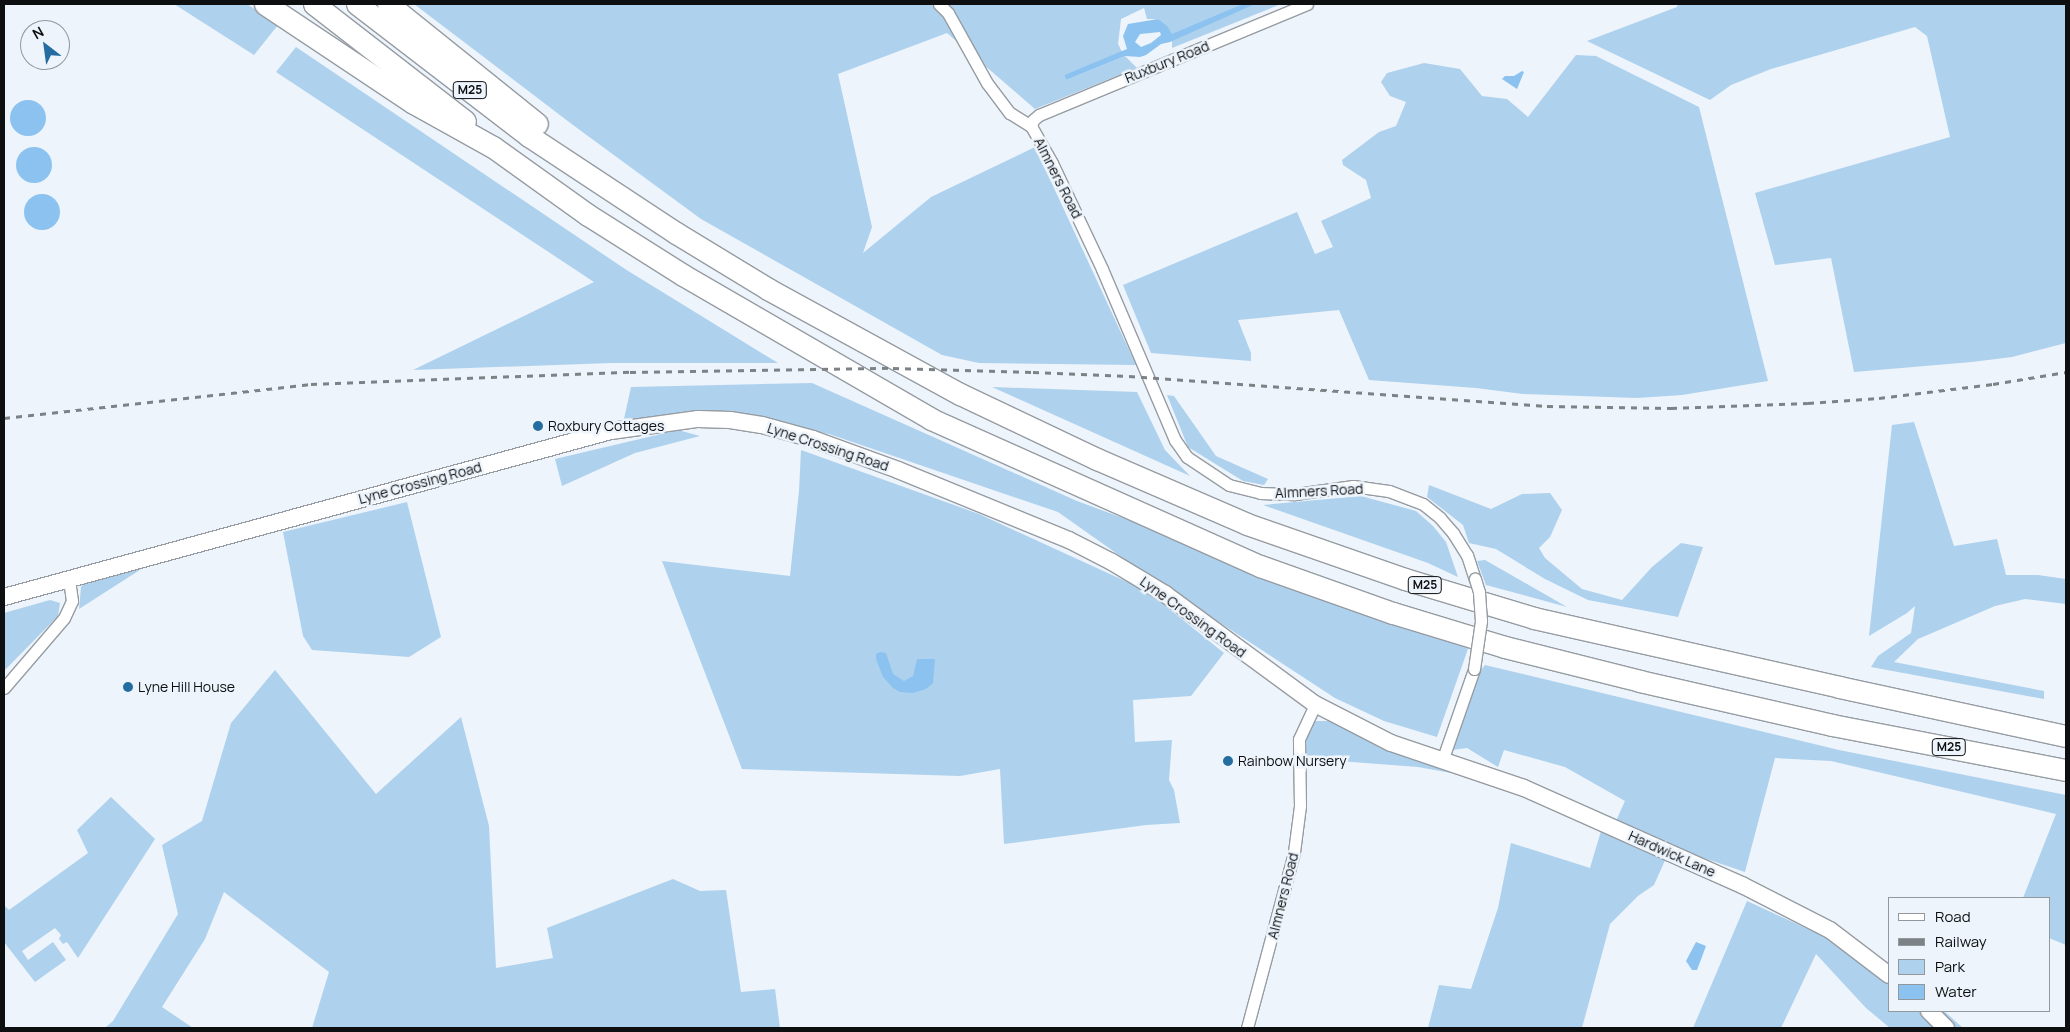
<!DOCTYPE html>
<html>
<head>
<meta charset="utf-8">
<style>
	body { margin:0 }
	#map { position:relative; width:2070px; height:1032px; overflow:hidden; background:#edf4fb; font-family:Manrope,sans-serif }
	div>[style] { position:absolute }
	[style*='--x'] { left:calc(var(--x)*1px); top:calc(var(--y)*1px); width:calc(var(--w)*1px); rotate:calc(var(--a)*1deg) }
	.green>* { inset:0; background:#aed1ee }
	.water>* { inset:0; background:#8bc2f0 }
	.round { border-radius:50% }
	.roads { filter:drop-shadow(1px 0 #969ca2) drop-shadow(-1px 0 #969ca2) drop-shadow(0 1px #969ca2) drop-shadow(0 -1px #969ca2) }
	.street>* { height:11px; margin:-5.5px; padding:0 5.5px; transform-origin:5.5px; border-radius:5.5px; background:#fff }
	.secondary>* { height:16px; margin:-8px; padding:0 8px; transform-origin:8px; border-radius:8px; background:#fff }
	.highway>* { height:21px; margin:-10.5px; padding:0 10.5px; transform-origin:10.5px; border-radius:10.5px; background:#fff }
	.rail>* { height:3px; margin-top:-1.5px; transform-origin:0; background:repeating-linear-gradient(90deg,#7d8286 0 6px,transparent 0 12px) }
	.bridges { filter:drop-shadow(1px 0 #969ca2) drop-shadow(-1px 0 #969ca2) drop-shadow(0 1px #969ca2) drop-shadow(0 -1px #969ca2) }
	.street-bridge>* { height:11px; margin:-5.5px; padding:0 5.5px; transform-origin:5.5px; border-radius:5.5px; background:#fff }
	.dots>* { width:14px; height:14px; translate:-50% -50%; box-sizing:border-box; border:2px solid #edf4fb; border-radius:50% }
	span { translate:-50% -50%; white-space:nowrap; text-align:center; line-height:1.15; -webkit-text-stroke:5px #edf4fb; paint-order:stroke }
	.shield-label span { padding:1px 4px; background:#edf4fb; border:1px solid; border-radius:4px; -webkit-text-stroke-width:0 }
	.shield-label { font-size:12px; color:#0d0f11; font-weight:700 }
	.street-label { font-size:14px; color:#0d0f11 }
	.poi-label { font-size:14px; color:#0d0f11 }
	.left { translate:0 -50%; text-align:left }
	.frame { position:absolute; inset:0; border:5px solid #0d0f11; pointer-events:none }
	.legend { position:absolute; left:1888px; top:897px; width:162px; height:115px; box-sizing:border-box; background:#edf4fb; border:1px solid #93989d; margin:0; padding:6px 9px; list-style:none; font-size:15px; color:#0d0f11 }
	.legend li { display:flex; align-items:center; gap:10px; height:25px }
	.legend b { width:25px; border:1px solid #93989d }
	.north { position:absolute; left:20px; top:20px; width:50px; height:50px; box-sizing:border-box; background:#edf4fb; border:1px solid #93989d; border-radius:50%; rotate:330deg; font-size:14px; font-weight:700; line-height:20px; text-align:center; color:#0d0f11 }
	.north::after { content:''; display:block; margin:auto; width:18px; height:22px; background:#246da1; clip-path:polygon(50% 0,100% 100%,50% 72%,0 100%) }
</style>
</head>
<body>
<div id="map">
	<div class="green">
		<div style="clip-path:polygon(174px 4px,247px 4px,278px 25px,254px 55px)"></div>
		<div style="clip-path:polygon(414px 4px,1281px 4px,1172px 48px,1172px 35px,1158px 19px,1147px 19px,1144px 8px,1121px 19px,1118px 44px,1122px 52px,1064px 75px,1066px 80px,1125px 56px,1137px 68px,1035px 109px,947px 33px,838px 74px,872px 227px,863px 253px,931px 197px,1035px 147px,1136px 365px,979px 363px,942px 355px,701px 219px,573px 125px)"></div>
		<div style="clip-path:polygon(1678px 4px,2066px 4px,2066px 343px,2012px 357px,1972px 362px,1854px 372px,1831px 258px,1775px 265px,1755px 193px,1950px 137px,1927px 36px,1915px 27px,1771px 69px,1731px 85px,1710px 100px,1587px 41px,1677px 7px)"></div>
		<div style="clip-path:polygon(296px 47px,625px 269px,778px 363px,611px 363px,413px 370px,594px 282px,276px 72px)"></div>
		<div style="clip-path:polygon(1576px 55px,1596px 56px,1699px 107px,1768px 381px,1682px 395px,1637px 398px,1523px 394px,1476px 388px,1369px 380px,1339px 310px,1238px 320px,1251px 353px,1251px 361px,1151px 353px,1123px 285px,1297px 212px,1315px 254px,1333px 247px,1321px 221px,1371px 198px,1366px 180px,1343px 165px,1342px 160px,1379px 132px,1396px 126px,1406px 102px,1390px 96px,1381px 82px,1387px 73px,1424px 63px,1460px 69px,1482px 96px,1507px 99px,1528px 117px)"></div>
		<div style="clip-path:polygon(812px 383px,1077px 501px,1469px 646px,1437px 737px,1384px 721px,1335px 698px,1150px 577px,1058px 512px,829px 434px,718px 413px,624px 419px,631px 387px)"></div>
		<div style="clip-path:polygon(992px 387px,1137px 392px,1165px 450px,1190px 476px)"></div>
		<div style="clip-path:polygon(1167px 395px,1174px 396px,1216px 456px,1268px 479px,1264px 485px,1243px 481px,1188px 447px)"></div>
		<div style="clip-path:polygon(1914px 422px,1954px 546px,1997px 539px,2006px 575px,2038px 575px,2066px 579px,2066px 604px,2025px 599px,1995px 606px,1918px 639px,1894px 662px,2044px 691px,2044px 699px,1871px 667px,1878px 656px,1911px 633px,1915px 606px,1907px 613px,1869px 636px,1892px 425px)"></div>
		<div style="clip-path:polygon(678px 430px,700px 436px,635px 453px,562px 486px,555px 459px)"></div>
		<div style="clip-path:polygon(801px 450px,979px 514px,1147px 591px,1224px 653px,1191px 696px,1133px 700px,1135px 742px,1172px 740px,1169px 780px,1174px 790px,1180px 823px,1146px 825px,1004px 844px,1000px 769px,960px 776px,742px 769px,662px 561px,790px 576px,799px 491px)"></div>
		<div style="clip-path:polygon(1429px 485px,1491px 509px,1522px 494px,1550px 493px,1562px 510px,1550px 537px,1539px 548px,1545px 558px,1582px 589px,1622px 600px,1652px 567px,1681px 543px,1703px 547px,1678px 617px,1588px 600px,1545px 579px,1496px 549px,1469px 543px,1463px 525px,1427px 497px)"></div>
		<div style="clip-path:polygon(1361px 496px,1416px 511px,1433px 526px,1446px 542px,1458px 577px,1428px 563px,1263px 505px)"></div>
		<div style="clip-path:polygon(407px 502px,441px 637px,409px 657px,312px 650px,303px 636px,283px 532px)"></div>
		<div style="clip-path:polygon(1485px 560px,1567px 607px,1486px 585px,1477px 561px)"></div>
		<div style="clip-path:polygon(146px 566px,79px 609px,81px 587px,84px 583px)"></div>
		<div style="clip-path:polygon(50px 600px,60px 603px,58px 616px,4px 671px,4px 613px)"></div>
		<div style="clip-path:polygon(1485px 665px,1839px 750px,2066px 795px,2066px 945px,2049px 938px,2049px 898px,2023px 898px,2056px 814px,1831px 761px,1775px 758px,1745px 872px,1671px 847px,1654px 885px,1638px 896px,1610px 924px,1582px 1028px,1428px 1028px,1439px 985px,1471px 989px,1498px 908px,1511px 843px,1590px 868px,1601px 831px,1616px 821px,1625px 801px,1565px 767px,1504px 750px,1498px 767px,1467px 748px,1452px 750px,1481px 670px)"></div>
		<div style="clip-path:polygon(275px 670px,376px 794px,461px 717px,489px 826px,496px 968px,553px 958px,547px 928px,673px 879px,700px 891px,726px 890px,741px 992px,775px 989px,780px 1028px,312px 1028px,329px 972px,224px 892px,205px 939px,162px 1007px,193px 1028px,105px 1028px,113px 1021px,178px 914px,162px 845px,202px 821px,231px 723px)"></div>
		<div style="clip-path:polygon(1316px 721px,1330px 721px,1379px 743px,1468px 776px,1418px 767px,1313px 759px,1303px 762px,1304px 745px,1308px 731px)"></div>
		<div style="clip-path:polygon(111px 797px,155px 839px,78px 958px,67px 942px,63px 944px,59px 939px,61px 935px,55px 928px,22px 951px,28px 960px,53px 942px,66px 960px,35px 982px,4px 942px,4px 905px,9px 910px,88px 853px,77px 830px)"></div>
		<div style="clip-path:polygon(1747px 901px,1825px 937px,1830px 930px,1889px 975px,1889px 1011px,1944px 1011px,1963px 1028px,1890px 1028px,1866px 1008px,1816px 954px,1781px 1028px,1693px 1028px)"></div>
	</div>
	<div class="water">
		<div style="clip-path:polygon(evenodd,1243px 4px,1255px 4px,1170px 42px,1161px 44px,1146px 55px,1140px 57px,1125px 56px,1066px 80px,1064px 75px,1127px 49px,1123px 36px,1128px 24px,1158px 19px,1167px 26px,1172px 34px,1243px 4px,1160px 32px,1161px 35px,1151px 43px,1141px 47px,1135px 42px,1140px 34px,1160px 32px)"></div>
		<div style="clip-path:polygon(1522px 71px,1524px 72px,1517px 89px,1502px 79px,1505px 76px,1514px 76px)"></div>
		<div class="round" style="left:10px;top:100px;width:36px;height:36px"></div>
		<div class="round" style="left:16px;top:147px;width:36px;height:36px"></div>
		<div class="round" style="left:24px;top:194px;width:36px;height:36px"></div>
		<div style="clip-path:polygon(880px 652px,886px 653px,893px 674px,904px 681px,913px 676px,917px 659px,935px 659px,933px 683px,926px 689px,913px 693px,900px 692px,893px 688px,883px 677px,876px 659px,876px 654px)"></div>
		<div style="clip-path:polygon(1696px 942px,1706px 946px,1697px 970px,1692px 970px,1686px 961px)"></div>
	</div>
	<div class="roads">
		<div class="street">
			<div style="--x:939;--y:4;--w:13;--a:45"></div>
			<div style="--x:948;--y:13;--w:80;--a:60.9"></div>
			<div style="--x:987;--y:83;--w:38;--a:53"></div>
			<div style="--x:1010;--y:113;--w:25;--a:32"></div>
			<div style="--x:1031;--y:126;--w:43;--a:60.4"></div>
			<div style="--x:1052;--y:163;--w:117;--a:64.7"></div>
			<div style="--x:1102;--y:269;--w:186;--a:66.9"></div>
			<div style="--x:1175;--y:440;--w:21;--a:55"></div>
			<div style="--x:1187;--y:457;--w:50;--a:33.7"></div>
			<div style="--x:1229;--y:485;--w:32;--a:14"></div>
			<div style="--x:1260;--y:493;--w:35;--a:2"></div>
			<div style="--x:1295;--y:494;--w:59;--a:-7.9"></div>
			<div style="--x:1353;--y:486;--w:36;--a:8"></div>
			<div style="--x:1389;--y:491;--w:36;--a:21"></div>
			<div style="--x:1423;--y:504;--w:22;--a:39"></div>
			<div style="--x:1440;--y:518;--w:20;--a:49"></div>
			<div style="--x:1453;--y:533;--w:26;--a:58"></div>
			<div style="--x:1467;--y:555;--w:25;--a:72"></div>
			<div style="--x:1031;--y:126;--w:6;--a:-72"></div>
			<div style="--x:1033;--y:120;--w:8;--a:-40"></div>
			<div style="--x:1039;--y:115;--w:290;--a:-22.5"></div>
			<div style="--x:4;--y:688;--w:92;--a:-49.4"></div>
			<div style="--x:64;--y:618;--w:19;--a:-65"></div>
			<div style="--x:72;--y:601;--w:22;--a:-98"></div>
			<div style="--x:1442;--y:761;--w:97;--a:-70.8"></div>
			<div style="--x:1247;--y:1028;--w:182;--a:-75"></div>
			<div style="--x:1294;--y:852;--w:46;--a:-82.6"></div>
			<div style="--x:1300;--y:806;--w:67;--a:-90.9"></div>
			<div style="--x:1299;--y:739;--w:38;--a:-65"></div>
		</div>
		<div class="secondary">
			<div style="--x:4;--y:597;--w:629;--a:-15.3"></div>
			<div style="--x:611;--y:431;--w:88;--a:-7.9"></div>
			<div style="--x:698;--y:419;--w:32;--a:2"></div>
			<div style="--x:730;--y:420;--w:32;--a:9"></div>
			<div style="--x:762;--y:425;--w:53;--a:15.4"></div>
			<div style="--x:813;--y:439;--w:90;--a:20"></div>
			<div style="--x:898;--y:470;--w:185;--a:22.3"></div>
			<div style="--x:1069;--y:540;--w:48;--a:27.1"></div>
			<div style="--x:1112;--y:562;--w:62;--a:31.1"></div>
			<div style="--x:1165;--y:594;--w:186;--a:36.3"></div>
			<div style="--x:1315;--y:704;--w:85;--a:27.2"></div>
			<div style="--x:1391;--y:743;--w:140;--a:18.7"></div>
			<div style="--x:1524;--y:788;--w:239;--a:24"></div>
			<div style="--x:1742;--y:885;--w:99;--a:27.1"></div>
			<div style="--x:1830;--y:930;--w:74;--a:37.3"></div>
			<div style="--x:1929;--y:1011;--w:24;--a:45"></div>
		</div>
		<div class="highway">
			<div style="--x:265;--y:4;--w:177;--a:33.7"></div>
			<div style="--x:412;--y:102;--w:93;--a:29.1"></div>
			<div style="--x:493;--y:147;--w:117;--a:35.6"></div>
			<div style="--x:588;--y:215;--w:112;--a:32.3"></div>
			<div style="--x:683;--y:275;--w:287;--a:30.1"></div>
			<div style="--x:931;--y:419;--w:360;--a:24.1"></div>
			<div style="--x:1260;--y:566;--w:141;--a:19.5"></div>
			<div style="--x:1393;--y:613;--w:117;--a:16.9"></div>
			<div style="--x:1505;--y:647;--w:139;--a:14.1"></div>
			<div style="--x:1640;--y:681;--w:197;--a:12.9"></div>
			<div style="--x:1832;--y:725;--w:238;--a:10.9"></div>
			<div style="--x:314;--y:4;--w:191;--a:37.8"></div>
			<div style="--x:357;--y:4;--w:217;--a:37.5"></div>
			<div style="--x:529;--y:136;--w:176;--a:33.4"></div>
			<div style="--x:676;--y:233;--w:108;--a:31.3"></div>
			<div style="--x:768;--y:289;--w:219;--a:28.7"></div>
			<div style="--x:960;--y:394;--w:152;--a:25.4"></div>
			<div style="--x:1097;--y:459;--w:163;--a:23.4"></div>
			<div style="--x:1247;--y:524;--w:167;--a:19.2"></div>
			<div style="--x:1405;--y:579;--w:135;--a:16.8"></div>
			<div style="--x:1534;--y:618;--w:313;--a:12.7"></div>
			<div style="--x:1839;--y:687;--w:232;--a:12.2"></div>
			<div style="--x:388;--y:4;--w:191;--a:38.8"></div>
		</div>
	</div>
	<div class="rail">
		<div style="--x:4;--y:418;--w:309;--a:-6.3"></div>
		<div style="--x:311;--y:384;--w:319;--a:-2.2"></div>
		<div style="--x:630;--y:372;--w:263;--a:-0.9"></div>
		<div style="--x:893;--y:368;--w:140;--a:1.6"></div>
		<div style="--x:1033;--y:372;--w:96;--a:2.4"></div>
		<div style="--x:1129;--y:376;--w:419;--a:4.1"></div>
		<div style="--x:1547;--y:406;--w:124;--a:0.9"></div>
		<div style="--x:1671;--y:408;--w:137;--a:-2.1"></div>
		<div style="--x:1808;--y:403;--w:71;--a:-4"></div>
		<div style="--x:1879;--y:398;--w:115;--a:-7"></div>
		<div style="--x:1993;--y:384;--w:74;--a:-9.3"></div>
	</div>
	<div class="bridges">
		<div class="street-bridge">
			<div style="--x:1474;--y:669;--w:49;--a:-81.7"></div>
			<div style="--x:1481;--y:621;--w:29;--a:-94"></div>
			<div style="--x:1479;--y:592;--w:14;--a:-107"></div>
		</div>
	</div>
	<div class="dots">
		<div style="left:538px;top:426px;background:#246da1"></div>
		<div style="left:128px;top:687px;background:#246da1"></div>
		<div style="left:1228px;top:761px;background:#246da1"></div>
	</div>
	<div class="shield-label">
		<span style="left:470px;top:90px">M25</span>
		<span style="left:1425px;top:585px">M25</span>
		<span style="left:1949px;top:747px">M25</span>
	</div>
	<div class="street-label">
		<span style="left:1167px;top:62px;rotate:-22deg">Ruxbury Road</span>
		<span style="left:1058px;top:178px;rotate:63deg">Almners Road</span>
		<span style="left:828px;top:447px;rotate:18deg">Lyne Crossing Road</span>
		<span style="left:420px;top:483px;rotate:-15deg">Lyne Crossing Road</span>
		<span style="left:1319px;top:491px;rotate:-3deg">Almners Road</span>
		<span style="left:1193px;top:617px;rotate:36deg">Lyne Crossing Road</span>
		<span style="left:1672px;top:854px;rotate:24deg">Hardwick Lane</span>
		<span style="left:1283px;top:896px;rotate:-76deg">Almners Road</span>
	</div>
	<div class="poi-label">
		<span class="left" style="left:548px;top:426px">Roxbury Cottages</span>
		<span class="left" style="left:138px;top:687px">Lyne Hill House</span>
		<span class="left" style="left:1238px;top:761px">Rainbow Nursery</span>
	</div>
	<div class="frame"></div>
	<ul class="legend">
	<li><b style="height:6px;background:#fff"></b>Road</li>
	<li><b style="height:6px;background:#7d8286"></b>Railway</li>
	<li><b style="height:14px;background:#aed1ee"></b>Park</li>
	<li><b style="height:14px;background:#8bc2f0"></b>Water</li>
	</ul>
	<div class="north">N</div>
</div>
</body>
</html>
